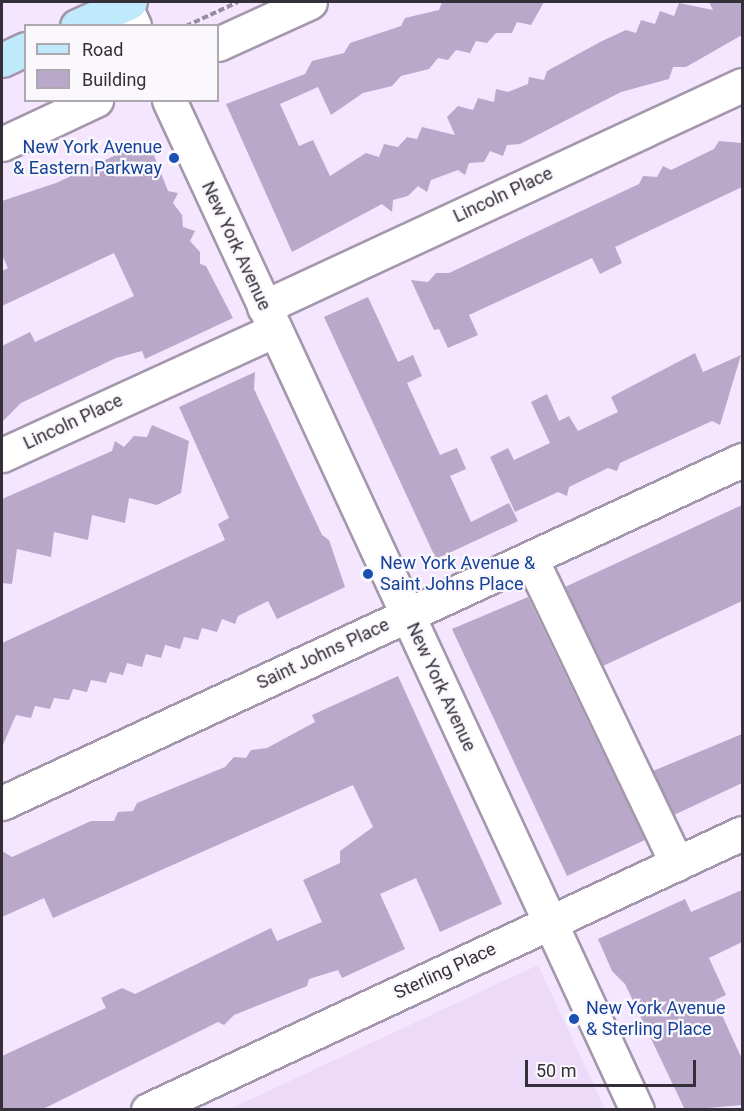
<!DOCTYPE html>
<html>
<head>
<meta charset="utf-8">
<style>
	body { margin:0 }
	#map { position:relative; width:744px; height:1111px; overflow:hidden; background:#f4e6fe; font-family:Roboto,sans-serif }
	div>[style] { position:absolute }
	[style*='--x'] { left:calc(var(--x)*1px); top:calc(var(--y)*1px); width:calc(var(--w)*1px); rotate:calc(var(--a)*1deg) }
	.built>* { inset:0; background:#ecdaf8 }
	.building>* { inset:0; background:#b9a8c9 }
	.path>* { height:4px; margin-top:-2px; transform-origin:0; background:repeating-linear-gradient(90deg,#968d9d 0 6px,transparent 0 9px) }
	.roads { filter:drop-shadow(2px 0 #a497ac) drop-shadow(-2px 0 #a497ac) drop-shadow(0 2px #a497ac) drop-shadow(0 -2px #a497ac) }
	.minor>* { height:33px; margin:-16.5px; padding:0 16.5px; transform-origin:16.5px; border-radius:16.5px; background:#fff }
	.major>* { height:33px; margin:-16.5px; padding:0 16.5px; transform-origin:16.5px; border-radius:16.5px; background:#bfeafb }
	.dots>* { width:16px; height:16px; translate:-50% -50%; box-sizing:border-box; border:3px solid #fbf8fd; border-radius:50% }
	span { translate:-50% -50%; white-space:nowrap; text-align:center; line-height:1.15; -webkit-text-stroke:4.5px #fbf8fd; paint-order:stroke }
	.transit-label { font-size:18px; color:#164399 }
	.right { translate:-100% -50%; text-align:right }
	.left { translate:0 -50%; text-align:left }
	.street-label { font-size:18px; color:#342f38 }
	.frame { position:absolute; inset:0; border:3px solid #342f38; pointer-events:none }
	.legend { position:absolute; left:24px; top:24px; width:195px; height:78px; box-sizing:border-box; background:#fbf8fd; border:2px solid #aba8ae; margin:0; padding:8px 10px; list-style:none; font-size:18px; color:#342f38 }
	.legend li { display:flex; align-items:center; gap:12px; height:30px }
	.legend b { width:30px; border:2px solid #aba8ae }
	.scale { position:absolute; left:525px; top:1060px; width:171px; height:27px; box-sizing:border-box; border:3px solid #342f38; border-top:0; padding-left:8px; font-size:18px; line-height:21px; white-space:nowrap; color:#342f38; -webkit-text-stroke:4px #fbf8fd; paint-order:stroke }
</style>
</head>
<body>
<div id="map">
	<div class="built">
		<div style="clip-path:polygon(538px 965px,605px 1109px,230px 1109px)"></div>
	</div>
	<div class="building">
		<div style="clip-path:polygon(442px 2px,544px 2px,531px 25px,517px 22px,512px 33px,496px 33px,487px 43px,476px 41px,470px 53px,456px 50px,448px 60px,438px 58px,429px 69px,401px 76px,392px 86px,363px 93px,331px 115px,318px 87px,280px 104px,299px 146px,313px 140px,330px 176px,366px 153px,379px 157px,384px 144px,398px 147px,407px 137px,417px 139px,422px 127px,455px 135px,447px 117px,458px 106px,473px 110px,478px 98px,494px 102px,496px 89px,508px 92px,528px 84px,529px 77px,544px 80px,547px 71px,602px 41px,626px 30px,636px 33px,641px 20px,655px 24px,660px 11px,674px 16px,679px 3px,713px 10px,709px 2px,742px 2px,742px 35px,686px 67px,673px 67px,669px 79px,621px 92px,520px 144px,507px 145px,503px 156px,490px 151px,484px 162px,469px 163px,465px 175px,458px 170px,431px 180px,427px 192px,418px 186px,408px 196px,393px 200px,392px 212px,382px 204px,292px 252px,226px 104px,305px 74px,312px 61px,344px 53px,350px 43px,401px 26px,405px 18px,439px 10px)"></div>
		<div style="clip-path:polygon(148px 140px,168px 191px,178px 193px,173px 203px,182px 215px,183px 227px,195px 231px,190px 241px,200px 252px,200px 264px,206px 266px,233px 318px,145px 359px,142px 351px,116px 358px,21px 403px,2px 422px,2px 346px,30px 332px,35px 342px,134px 296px,114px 253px,2px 306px,2px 271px,8px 268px,2px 255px,2px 201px,56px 183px)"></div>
		<div style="clip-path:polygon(719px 141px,742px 143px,742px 187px,615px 247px,622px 263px,600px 274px,592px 258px,469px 315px,478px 335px,448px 348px,439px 329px,434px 330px,411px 280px,428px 282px,436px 273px,449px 273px,639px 184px,643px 176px,657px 177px,663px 166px,671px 170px,714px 149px)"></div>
		<div style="clip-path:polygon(368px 297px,398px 362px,413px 355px,422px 376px,407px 383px,440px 455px,457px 448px,466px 469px,450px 476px,471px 522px,509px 503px,518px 521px,436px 559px,324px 317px)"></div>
		<div style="clip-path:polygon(695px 353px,703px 372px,741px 355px,720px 425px,712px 421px,620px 463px,617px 471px,608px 468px,569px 487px,567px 496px,558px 492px,515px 512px,490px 457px,508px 448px,514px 460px,550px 443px,531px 402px,547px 394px,559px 421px,569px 416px,578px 431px,618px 412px,611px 397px)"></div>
		<div style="clip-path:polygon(255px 372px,254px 389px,322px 535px,329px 540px,345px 587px,277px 619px,268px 601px,238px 616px,235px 624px,222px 619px,217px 632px,202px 628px,198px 640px,184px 637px,180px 649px,165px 645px,161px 658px,146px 654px,142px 667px,127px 663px,123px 675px,110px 672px,106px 683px,91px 680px,87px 692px,73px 689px,69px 700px,54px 698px,50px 709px,35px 706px,31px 718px,16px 715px,2px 747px,2px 643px,225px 540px,218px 524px,229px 518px,179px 407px)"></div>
		<div style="clip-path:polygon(152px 425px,189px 441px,181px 493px,157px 505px,129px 498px,125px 523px,92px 515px,88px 540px,54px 532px,51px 557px,17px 549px,12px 584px,2px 583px,2px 499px,112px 451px,115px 441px,124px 447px,134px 436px,147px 437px)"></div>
		<div style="clip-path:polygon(742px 505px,742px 601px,603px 666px,565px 587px)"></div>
		<div style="clip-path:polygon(528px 597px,645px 840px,567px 876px,452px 629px)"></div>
		<div style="clip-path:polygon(398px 676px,502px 904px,440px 932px,416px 878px,380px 894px,405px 949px,342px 978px,338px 970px,309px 979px,307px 986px,234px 1015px,224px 1025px,218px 1022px,41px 1110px,2px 1110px,2px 1056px,106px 1008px,101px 998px,122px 988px,135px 994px,271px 928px,277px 941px,322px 922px,303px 880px,340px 863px,340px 851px,373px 827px,353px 785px,53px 918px,44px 898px,2px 917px,2px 851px,12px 857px,91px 821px,114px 821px,118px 812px,133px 811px,137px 803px,225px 767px,234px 757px,246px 758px,251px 750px,267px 748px,315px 722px,312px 715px)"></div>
		<div style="clip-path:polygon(742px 734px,742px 783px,674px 815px,653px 771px)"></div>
		<div style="clip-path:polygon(742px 890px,742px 942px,709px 958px,726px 995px,715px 1000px,742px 1059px,742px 1105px,685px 1110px,625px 984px,612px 971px,598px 939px,685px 899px,691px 912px)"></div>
	</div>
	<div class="path">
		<div style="--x:186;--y:26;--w:57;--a:-24.8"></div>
	</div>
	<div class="roads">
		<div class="minor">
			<div style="--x:123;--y:2;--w:26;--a:65"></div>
			<div style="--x:218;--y:44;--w:101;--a:-24.5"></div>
			<div style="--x:169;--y:100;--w:1113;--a:65.14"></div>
			<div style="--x:2;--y:144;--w:104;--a:-25.1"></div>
			<div style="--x:264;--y:307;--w:527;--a:-24.91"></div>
			<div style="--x:2;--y:455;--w:300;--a:-24.6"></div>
			<div style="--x:531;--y:559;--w:338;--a:64.4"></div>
			<div style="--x:2;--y:803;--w:816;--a:-24.87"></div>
			<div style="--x:148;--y:1110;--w:655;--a:-25"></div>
		</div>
		<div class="major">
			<div style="--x:77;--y:26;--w:58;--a:-24.4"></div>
			<div style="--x:2;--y:60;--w:26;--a:-25"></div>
		</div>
	</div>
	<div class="dots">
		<div style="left:174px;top:158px;background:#1a4fb4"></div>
		<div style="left:368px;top:574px;background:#1a4fb4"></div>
		<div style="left:574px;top:1019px;background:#1a4fb4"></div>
	</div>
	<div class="transit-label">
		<span class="right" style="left:162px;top:158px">New York Avenue<br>&amp; Eastern Parkway</span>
		<span class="left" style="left:380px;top:574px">New York Avenue &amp;<br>Saint Johns Place</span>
		<span class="left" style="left:586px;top:1019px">New York Avenue<br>&amp; Sterling Place</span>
	</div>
	<div class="street-label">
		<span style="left:503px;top:195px;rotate:-25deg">Lincoln Place</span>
		<span style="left:236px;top:246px;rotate:65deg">New York Avenue</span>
		<span style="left:73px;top:422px;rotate:-25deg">Lincoln Place</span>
		<span style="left:323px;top:654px;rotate:-25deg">Saint Johns Place</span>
		<span style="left:441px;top:687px;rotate:65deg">New York Avenue</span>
		<span style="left:445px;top:971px;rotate:-25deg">Sterling Place</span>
	</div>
	<div class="frame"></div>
	<ul class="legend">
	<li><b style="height:8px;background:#bfeafb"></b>Road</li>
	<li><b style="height:16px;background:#b9a8c9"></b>Building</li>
	</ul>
	<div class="scale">50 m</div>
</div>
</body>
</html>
